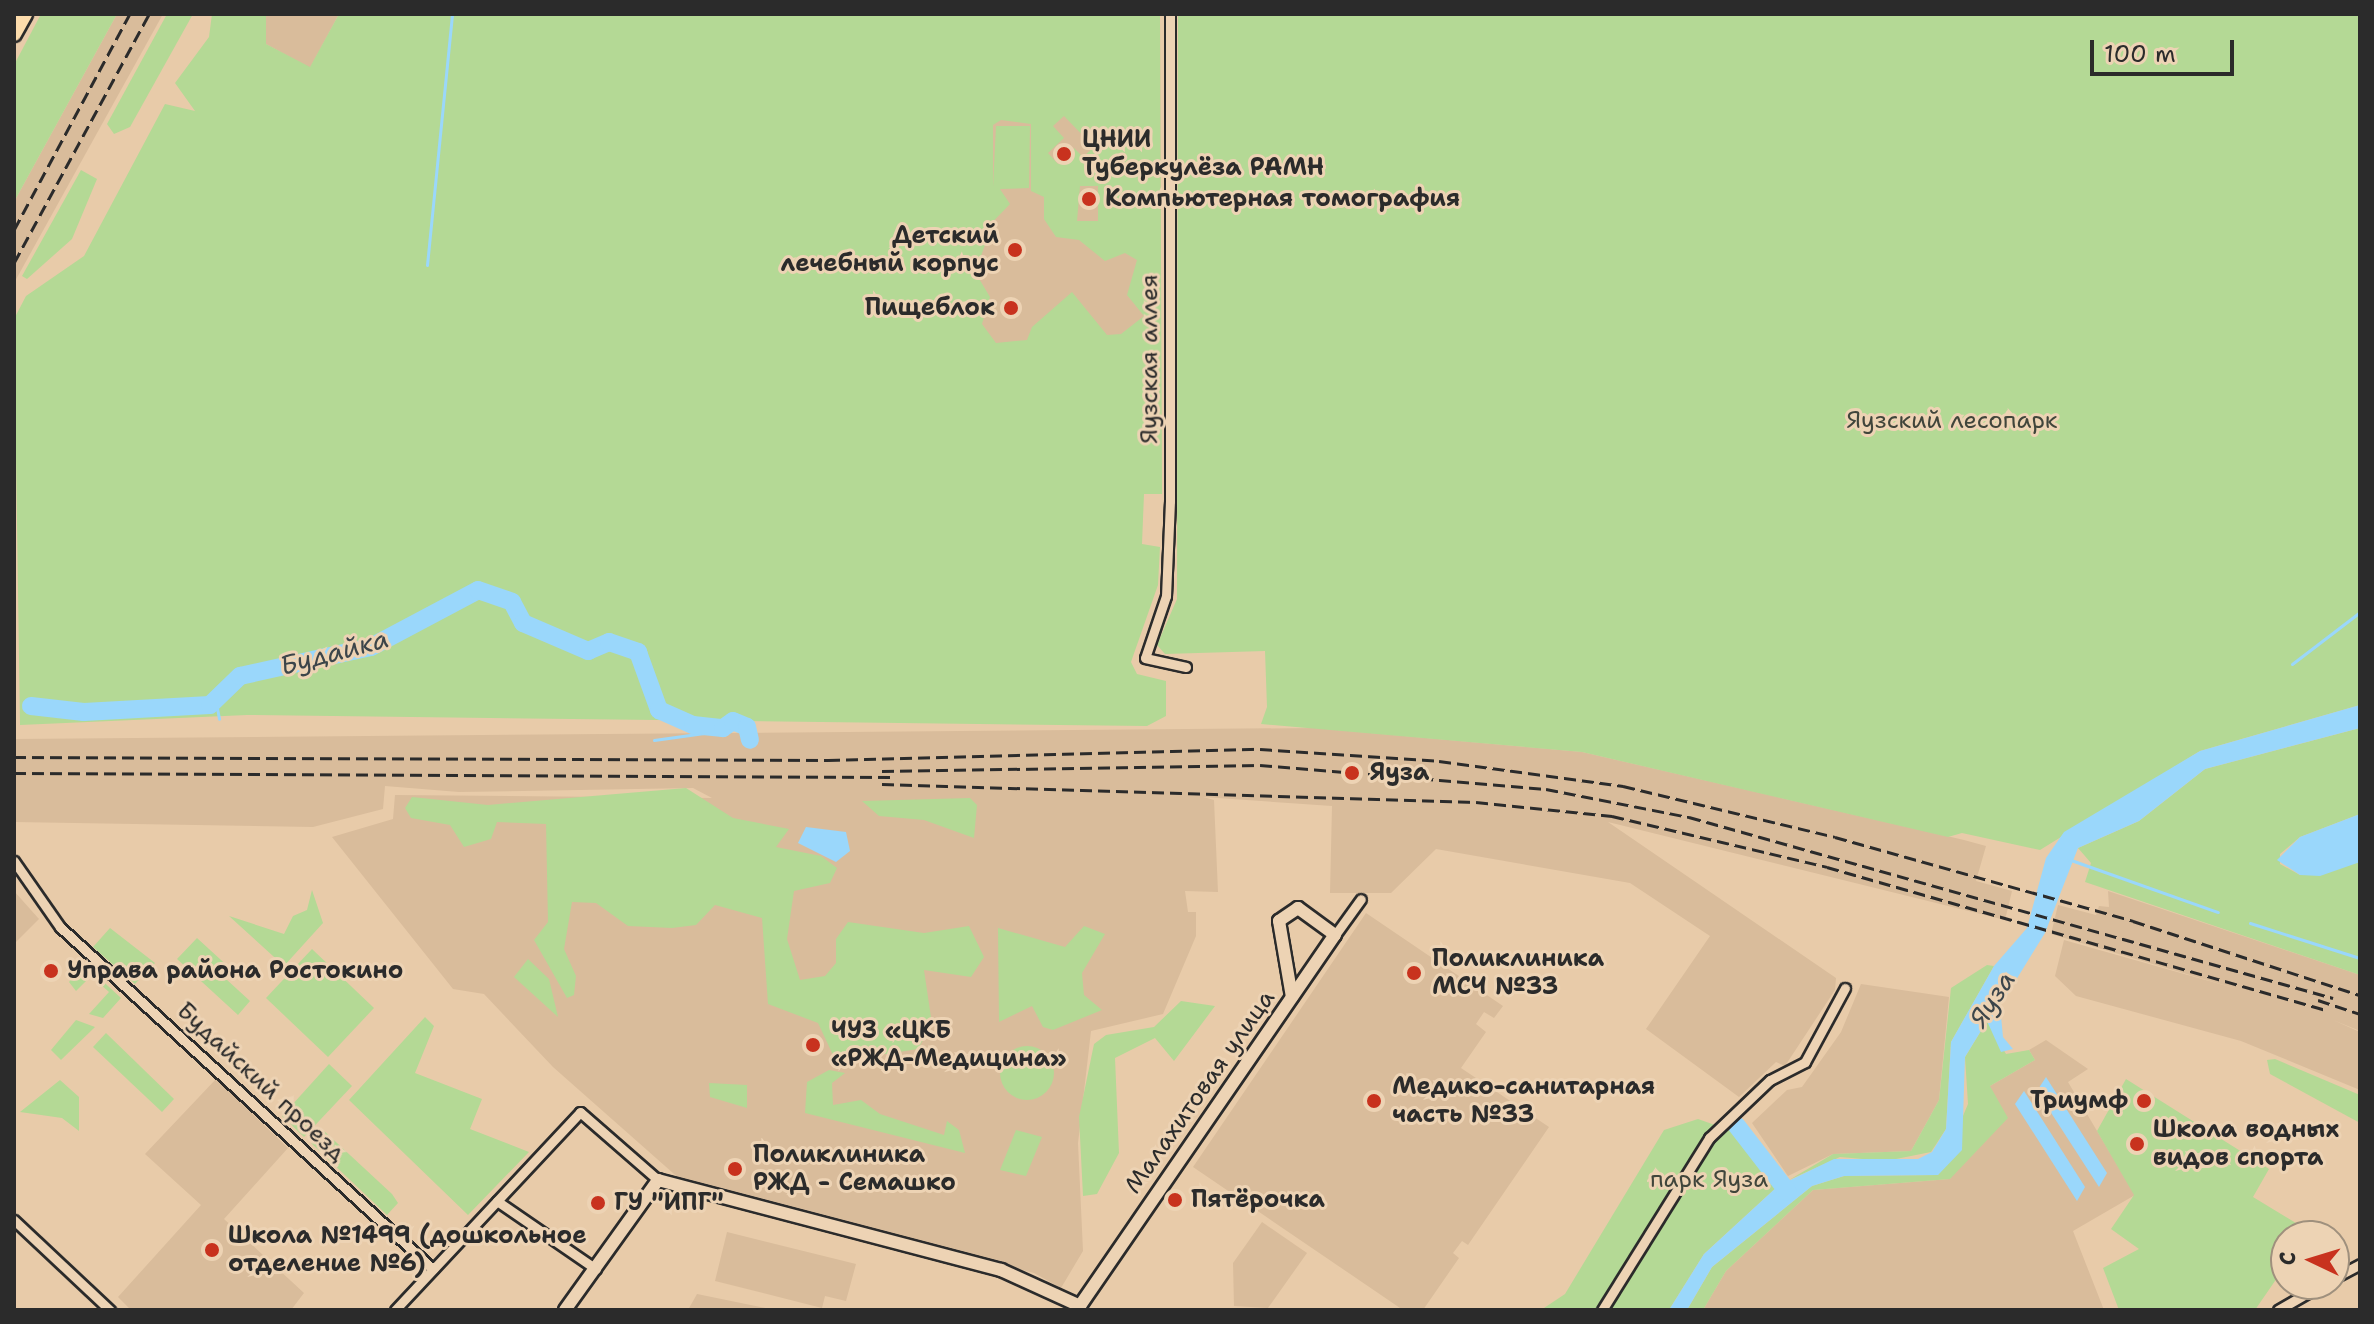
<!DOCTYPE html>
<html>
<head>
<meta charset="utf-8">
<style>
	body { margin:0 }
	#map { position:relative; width:2374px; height:1324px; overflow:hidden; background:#e8cba9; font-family:"Shantell Sans",sans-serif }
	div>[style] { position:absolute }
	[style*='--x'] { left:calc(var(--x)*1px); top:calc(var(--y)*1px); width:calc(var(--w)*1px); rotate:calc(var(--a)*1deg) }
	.built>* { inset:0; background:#d9bc9b }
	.green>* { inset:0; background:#b4d995 }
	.round { border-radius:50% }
	.water>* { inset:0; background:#9ad7fb }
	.stream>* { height:3px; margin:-1.5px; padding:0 1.5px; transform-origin:1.5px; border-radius:1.5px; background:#9ad7fb }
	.river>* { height:18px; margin:-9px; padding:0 9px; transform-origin:9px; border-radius:9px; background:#9ad7fb }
	.roads { filter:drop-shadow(2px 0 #2b2b2b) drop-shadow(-2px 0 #2b2b2b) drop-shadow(0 2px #2b2b2b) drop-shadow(0 -2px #2b2b2b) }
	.street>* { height:9px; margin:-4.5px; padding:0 4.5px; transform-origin:4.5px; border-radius:4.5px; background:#edd3b4 }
	.secondary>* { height:12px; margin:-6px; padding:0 6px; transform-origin:6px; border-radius:6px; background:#edd3b4 }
	.primary>* { height:14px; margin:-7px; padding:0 7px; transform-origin:7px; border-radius:7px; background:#fcdcac }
	.rail>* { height:3px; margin-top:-1.5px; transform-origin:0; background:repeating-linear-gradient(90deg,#2b2b2b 0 12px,transparent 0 18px) }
	.dots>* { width:22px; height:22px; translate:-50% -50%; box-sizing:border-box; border:4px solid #edd3b4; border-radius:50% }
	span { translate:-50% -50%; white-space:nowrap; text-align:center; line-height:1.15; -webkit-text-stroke:6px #edd3b4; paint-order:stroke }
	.poi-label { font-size:24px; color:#2b2b2b; font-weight:700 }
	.left { translate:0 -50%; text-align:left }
	.right { translate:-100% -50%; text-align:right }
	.street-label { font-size:24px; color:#2b2b2b }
	.park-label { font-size:24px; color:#40453b }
	.water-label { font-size:26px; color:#3c454a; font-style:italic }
	.frame { position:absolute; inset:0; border:16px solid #2b2b2b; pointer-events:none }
	.north { position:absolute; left:2270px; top:1220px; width:80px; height:80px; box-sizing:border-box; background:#edd3b4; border:2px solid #9f907d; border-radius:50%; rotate:274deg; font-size:22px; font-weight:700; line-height:32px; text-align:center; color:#2b2b2b }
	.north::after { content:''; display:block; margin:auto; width:28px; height:36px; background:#c8321e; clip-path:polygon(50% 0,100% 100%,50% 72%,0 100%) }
	.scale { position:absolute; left:2090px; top:40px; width:144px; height:36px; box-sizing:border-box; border:4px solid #2b2b2b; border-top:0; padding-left:10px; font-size:24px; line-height:28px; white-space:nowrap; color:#2b2b2b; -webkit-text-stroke:6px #edd3b4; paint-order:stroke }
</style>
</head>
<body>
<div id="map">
	<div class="built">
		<div style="clip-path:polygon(117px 14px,163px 14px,14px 283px,14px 202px)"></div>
		<div style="clip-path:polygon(266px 14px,339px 14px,310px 68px,266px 44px)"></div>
		<div style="clip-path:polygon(966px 14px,1160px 14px,1161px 366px,1005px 370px,967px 315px)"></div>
		<div style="clip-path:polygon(1315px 728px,1582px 752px,1964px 840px,1986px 846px,1976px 881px,2012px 891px,2005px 920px,1608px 822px,1836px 978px,1835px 990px,1785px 1066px,1776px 1062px,1739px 1097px,1646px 1029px,1710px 936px,1630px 883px,1436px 849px,1391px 893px,1330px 893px,1332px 806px,1203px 797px,1214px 800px,1218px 892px,1185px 891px,1188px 912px,1196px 912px,1196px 936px,1163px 1014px,1091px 1031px,1078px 1143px,1083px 1251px,1061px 1288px,1034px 1273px,682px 1181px,553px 1067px,484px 994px,453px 989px,332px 837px,393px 819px,395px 795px,712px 798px,693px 788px,459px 792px,385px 786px,383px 809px,313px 827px,14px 822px,14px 739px)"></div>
		<div style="clip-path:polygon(14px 891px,39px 919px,14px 944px)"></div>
		<div style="clip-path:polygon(2108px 891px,2360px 975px,2360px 1031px,2333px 1020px,2360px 1032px,2360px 1090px,2241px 1041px,2076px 996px,2055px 976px,2064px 940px,2241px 990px,2051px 934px,2058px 905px,2096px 915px,2099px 906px,2109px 907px)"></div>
		<div style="clip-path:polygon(1366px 913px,1503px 1006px,1494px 1018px,1484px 1012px,1476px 1024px,1486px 1032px,1461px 1068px,1549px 1127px,1468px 1245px,1462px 1241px,1453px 1253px,1459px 1258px,1423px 1310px,1403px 1310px,1193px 1167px)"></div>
		<div style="clip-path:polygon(1861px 984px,1949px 997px,1939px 1100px,1911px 1151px,1833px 1154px,1788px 1176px,1752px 1123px,1787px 1090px,1802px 1087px,1841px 1032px)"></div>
		<div style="clip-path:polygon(2046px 1040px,2088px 1069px,2068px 1082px,2135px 1195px,2073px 1231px,2104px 1310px,1703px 1310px,1726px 1271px,1813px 1190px,1950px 1179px,1990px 1086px,2035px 1060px,2029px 1050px)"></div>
		<div style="clip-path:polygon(216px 1079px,288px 1148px,224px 1219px,304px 1293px,291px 1310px,131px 1310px,118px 1297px,201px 1205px,145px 1154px)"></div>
		<div style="clip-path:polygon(1262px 1222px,1307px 1253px,1268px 1308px,1234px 1306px,1233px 1263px)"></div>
		<div style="clip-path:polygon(727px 1232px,856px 1264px,846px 1301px,825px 1296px,822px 1308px,715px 1281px)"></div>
		<div style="clip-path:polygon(697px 1294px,775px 1310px,688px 1310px)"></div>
	</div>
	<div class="green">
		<div style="clip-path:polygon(41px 14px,117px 14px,14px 202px,14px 65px)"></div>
		<div style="clip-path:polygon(167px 14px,193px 14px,130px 127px,114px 134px,107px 124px)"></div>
		<div style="clip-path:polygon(evenodd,212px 14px,266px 14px,266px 44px,310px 67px,339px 14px,1160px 14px,1162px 494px,1144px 494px,1142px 544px,1160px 547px,1158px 585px,1131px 662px,1137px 674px,1166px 681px,1166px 716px,1147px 726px,247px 715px,20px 725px,14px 319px,26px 296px,84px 256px,165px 104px,195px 111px,175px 83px,209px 37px,212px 14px,1064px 116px,1094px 147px,1083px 157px,1074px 148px,1058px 164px,1048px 153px,1064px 138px,1053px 126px,1064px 116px,212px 14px,1001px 120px,1031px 124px,1031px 191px,1044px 197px,1044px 219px,1056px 237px,1079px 240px,1105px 261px,1125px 253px,1137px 260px,1127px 295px,1144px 316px,1121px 334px,1107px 335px,1072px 292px,1032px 327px,1027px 340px,996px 343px,982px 324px,990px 297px,975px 272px,985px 245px,980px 235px,1010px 204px,1000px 189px,1029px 188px,1030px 126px,996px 126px,993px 187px,993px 125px,1001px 120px,212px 14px,1080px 186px,1098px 186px,1098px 221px,1077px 221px,1080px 186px)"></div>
		<div style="clip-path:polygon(1178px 14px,2360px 14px,2360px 705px,2200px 751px,2040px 850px,1962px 833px,1948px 837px,1582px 752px,1261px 724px,1267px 707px,1265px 651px,1165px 654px,1157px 645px,1177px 599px)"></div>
		<div style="clip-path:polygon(81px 170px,97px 179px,72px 239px,27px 279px,22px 276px)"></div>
		<div style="clip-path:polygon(2360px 728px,2360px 814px,2300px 837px,2280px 854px,2280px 864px,2300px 875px,2360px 862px,2360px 975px,2085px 882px,2091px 863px,2078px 848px,2139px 821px,2205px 769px)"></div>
		<div style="clip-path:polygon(686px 788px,733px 818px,789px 829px,776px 847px,821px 856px,837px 868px,830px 883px,794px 891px,787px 939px,800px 980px,825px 976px,836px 963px,836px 939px,848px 922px,924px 933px,969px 926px,984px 957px,971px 977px,924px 970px,932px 1024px,918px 1049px,847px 1060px,833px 1055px,818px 1023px,768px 1004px,762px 918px,715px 905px,696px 925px,672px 928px,628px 926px,596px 903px,572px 902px,564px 949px,576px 976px,574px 995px,567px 998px,534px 940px,548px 922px,546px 824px,497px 822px,491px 839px,464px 847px,450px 825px,411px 818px,405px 808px,412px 797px,488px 805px)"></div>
		<div style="clip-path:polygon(970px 798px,977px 805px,974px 838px,924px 820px,879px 816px,862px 801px)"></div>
		<div style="clip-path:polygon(312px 890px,323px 923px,284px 966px,229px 916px,284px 934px,293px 916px,307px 910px)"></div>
		<div style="clip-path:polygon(1084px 926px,1105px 934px,1082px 973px,1084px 995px,1102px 1010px,1053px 1030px,1043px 1027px,1032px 1006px,999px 1022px,998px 928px,1065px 947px)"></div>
		<div style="clip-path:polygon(110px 928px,155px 963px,135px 984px,93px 947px)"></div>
		<div style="clip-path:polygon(197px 938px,233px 971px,226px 979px,250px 1001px,238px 1015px,177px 959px)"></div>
		<div style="clip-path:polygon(312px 949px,374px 1008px,328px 1057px,266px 998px)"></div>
		<div style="clip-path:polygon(528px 959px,549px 979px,558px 1017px,514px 977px)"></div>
		<div style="clip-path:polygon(83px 963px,121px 998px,103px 1018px,89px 1014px,109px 992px,91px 976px,76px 991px,69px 982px)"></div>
		<div style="clip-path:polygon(1987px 965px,1994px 966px,1951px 1042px,1946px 1129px,1931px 1152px,1886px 1161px,1840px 1157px,1789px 1180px,1833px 1154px,1911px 1151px,1939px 1100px,1951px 988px)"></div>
		<div style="clip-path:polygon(1181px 1001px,1215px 1006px,1174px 1061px,1155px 1038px,1115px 1058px,1119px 1153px,1097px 1194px,1083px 1196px,1079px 1117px,1094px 1044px,1106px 1035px,1154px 1027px)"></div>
		<div style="clip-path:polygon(425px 1017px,434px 1026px,415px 1073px,482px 1099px,470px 1129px,529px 1152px,468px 1215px,349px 1100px)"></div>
		<div style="clip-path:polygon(76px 1020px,95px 1027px,61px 1060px,51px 1050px)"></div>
		<div style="clip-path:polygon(1987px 1021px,2006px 1054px,2029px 1050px,2035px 1060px,1990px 1086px,2008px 1118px,1950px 1179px,1813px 1190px,1726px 1271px,1703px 1310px,1687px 1310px,1712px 1267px,1812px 1186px,1844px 1176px,1938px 1175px,1968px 1104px,1965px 1057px)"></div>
		<div style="clip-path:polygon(106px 1033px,174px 1099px,162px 1112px,93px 1047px)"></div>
		<div class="round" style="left:1000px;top:1046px;width:54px;height:54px"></div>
		<div style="clip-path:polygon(2275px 1059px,2360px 1095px,2360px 1123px,2270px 1074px,2267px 1060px)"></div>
		<div style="clip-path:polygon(329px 1064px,352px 1086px,304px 1137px,282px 1116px)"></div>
		<div style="clip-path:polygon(829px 1070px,845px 1073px,832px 1083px,833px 1105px,861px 1100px,880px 1114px,944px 1135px,947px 1121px,959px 1130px,965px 1153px,805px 1113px,807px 1082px)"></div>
		<div style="clip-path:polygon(2126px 1079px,2269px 1169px,2253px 1197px,2309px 1231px,2286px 1236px,2286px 1265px,2255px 1310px,2119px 1310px,2103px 1268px,2139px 1249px,2111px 1229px,2134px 1195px,2097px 1131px)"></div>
		<div style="clip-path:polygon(60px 1080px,79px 1097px,79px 1131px,62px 1118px,20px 1112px)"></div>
		<div style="clip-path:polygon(709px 1083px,747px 1085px,747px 1108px,710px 1097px)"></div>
		<div style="clip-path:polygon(1698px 1119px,1746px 1136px,1778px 1186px,1704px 1254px,1669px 1310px,1541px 1310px,1565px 1294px,1664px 1130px)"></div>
		<div style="clip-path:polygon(323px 1130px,392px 1194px,398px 1203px,387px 1215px,311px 1143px)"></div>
		<div style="clip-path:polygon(1016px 1130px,1042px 1137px,1026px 1176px,1000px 1170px)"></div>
	</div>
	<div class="water">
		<div style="clip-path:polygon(2360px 705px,2360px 728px,2205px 769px,2139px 821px,2078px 848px,2045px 933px,2000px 1006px,2003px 1037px,2013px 1049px,2001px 1052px,1987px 1021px,1965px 1057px,1962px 1150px,1938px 1175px,1844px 1176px,1812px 1186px,1712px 1267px,1687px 1310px,1669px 1310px,1704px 1254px,1778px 1186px,1834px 1159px,1918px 1159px,1932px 1152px,1946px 1129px,1951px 1042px,1994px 966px,2027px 928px,2046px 858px,2064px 832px,2200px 751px)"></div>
		<div style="clip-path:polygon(2360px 814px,2360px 862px,2320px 876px,2300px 875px,2277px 860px,2300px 837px)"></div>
		<div style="clip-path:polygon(806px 827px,846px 832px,850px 851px,836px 862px,798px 843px)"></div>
		<div style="clip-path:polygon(2046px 1077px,2107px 1173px,2099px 1187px,2037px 1091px)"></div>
		<div style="clip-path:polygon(2024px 1091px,2085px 1187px,2077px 1201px,2015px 1104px)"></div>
	</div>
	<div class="stream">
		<div style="--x:427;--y:265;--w:252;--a:-84.3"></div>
		<div style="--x:2359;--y:657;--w:22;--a:-87"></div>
		<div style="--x:2292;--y:664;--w:86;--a:-37.4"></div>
		<div style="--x:216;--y:703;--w:16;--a:79"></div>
		<div style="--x:34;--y:710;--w:4;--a:-76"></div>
		<div style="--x:654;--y:740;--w:94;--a:-8"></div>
		<div style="--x:2068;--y:859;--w:159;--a:19.5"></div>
		<div style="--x:2250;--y:923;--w:115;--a:17.7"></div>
	</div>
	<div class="river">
		<div style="--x:31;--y:706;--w:53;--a:6.5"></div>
		<div style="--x:84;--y:712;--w:126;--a:-3.2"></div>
		<div style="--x:210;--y:705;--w:42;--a:-44"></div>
		<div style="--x:240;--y:676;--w:134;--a:-12.5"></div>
		<div style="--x:371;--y:647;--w:121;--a:-28"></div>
		<div style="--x:478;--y:590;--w:36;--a:19"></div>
		<div style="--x:512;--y:602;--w:24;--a:62"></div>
		<div style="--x:523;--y:623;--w:71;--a:23.3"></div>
		<div style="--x:588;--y:651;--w:23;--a:-23"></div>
		<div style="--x:609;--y:642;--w:31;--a:19"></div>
		<div style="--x:638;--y:652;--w:62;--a:70.1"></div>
		<div style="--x:659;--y:710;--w:37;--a:24"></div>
		<div style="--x:693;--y:725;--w:30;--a:6"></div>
		<div style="--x:723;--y:728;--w:12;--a:-35"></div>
		<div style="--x:733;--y:721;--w:15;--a:23"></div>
		<div style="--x:747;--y:727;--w:13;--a:77"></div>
		<div style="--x:1737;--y:1126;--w:83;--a:52.3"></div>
	</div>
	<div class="roads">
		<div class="street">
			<div style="--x:1170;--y:14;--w:487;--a:90"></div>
			<div style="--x:1170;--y:501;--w:95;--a:92.4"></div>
			<div style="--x:1166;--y:596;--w:65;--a:108.7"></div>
			<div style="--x:1145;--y:658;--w:42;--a:12.4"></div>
			<div style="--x:14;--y:861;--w:80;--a:55.1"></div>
			<div style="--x:60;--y:927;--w:506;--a:42.52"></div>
			<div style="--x:1335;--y:935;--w:44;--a:-54.2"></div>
			<div style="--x:497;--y:1201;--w:120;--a:34.5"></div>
			<div style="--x:14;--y:1220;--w:132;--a:43.2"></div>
			<div style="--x:2334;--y:1278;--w:30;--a:-28"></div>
			<div style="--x:395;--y:1310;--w:271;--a:-46.9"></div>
			<div style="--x:580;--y:1112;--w:103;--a:41.1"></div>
			<div style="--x:1602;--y:1310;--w:203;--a:-58.1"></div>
			<div style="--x:1709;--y:1138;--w:84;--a:-43.6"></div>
			<div style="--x:1770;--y:1080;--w:39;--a:-27"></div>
			<div style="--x:1805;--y:1062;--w:84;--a:-61.6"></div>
			<div style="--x:2278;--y:1310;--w:52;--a:-30"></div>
		</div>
		<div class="secondary">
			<div style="--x:565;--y:1310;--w:160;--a:-54.4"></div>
			<div style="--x:658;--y:1180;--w:355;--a:14.7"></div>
			<div style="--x:1001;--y:1270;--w:87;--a:24.5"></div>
			<div style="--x:1077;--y:1310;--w:455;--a:-55.5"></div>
			<div style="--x:1335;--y:935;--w:46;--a:-143.9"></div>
			<div style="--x:1298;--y:908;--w:23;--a:146"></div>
			<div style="--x:1279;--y:921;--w:77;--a:80.3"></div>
		</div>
		<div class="primary">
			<div style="--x:14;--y:34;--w:23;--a:-61"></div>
		</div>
	</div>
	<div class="rail">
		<div style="--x:14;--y:230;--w:245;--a:-61.8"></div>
		<div style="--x:14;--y:263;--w:283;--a:-61.5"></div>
		<div style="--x:14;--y:757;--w:814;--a:0.21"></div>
		<div style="--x:828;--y:760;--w:432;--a:-1.5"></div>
		<div style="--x:1260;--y:749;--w:179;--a:3.8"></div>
		<div style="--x:1439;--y:761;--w:186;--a:7.7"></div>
		<div style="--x:1623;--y:786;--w:218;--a:13.5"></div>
		<div style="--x:1835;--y:837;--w:310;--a:15.7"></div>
		<div style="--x:2133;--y:921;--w:239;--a:18.1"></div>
		<div style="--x:882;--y:771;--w:378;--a:-0.9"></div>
		<div style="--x:1260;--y:765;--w:287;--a:4.8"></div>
		<div style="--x:1546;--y:789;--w:146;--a:11.1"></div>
		<div style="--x:1689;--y:817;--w:669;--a:15.7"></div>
		<div style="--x:14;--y:773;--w:880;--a:0.26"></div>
		<div style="--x:882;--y:784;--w:594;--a:1.74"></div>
		<div style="--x:1476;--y:802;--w:137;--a:5.9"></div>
		<div style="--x:1612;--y:816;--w:221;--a:13.3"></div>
		<div style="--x:1827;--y:867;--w:519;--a:15.99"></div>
		<div style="--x:2318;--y:1000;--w:44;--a:18.4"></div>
	</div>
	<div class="dots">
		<div style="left:1064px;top:154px;background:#c8321e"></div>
		<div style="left:1089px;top:199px;background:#c8321e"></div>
		<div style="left:1015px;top:250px;background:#c8321e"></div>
		<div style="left:1011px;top:308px;background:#c8321e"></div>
		<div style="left:1352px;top:773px;background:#c8321e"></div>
		<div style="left:51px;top:971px;background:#c8321e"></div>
		<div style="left:1414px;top:973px;background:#c8321e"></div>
		<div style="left:813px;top:1045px;background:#c8321e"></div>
		<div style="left:1374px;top:1101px;background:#c8321e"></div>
		<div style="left:2144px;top:1101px;background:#c8321e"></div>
		<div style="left:2137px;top:1144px;background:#c8321e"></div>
		<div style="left:735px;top:1169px;background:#c8321e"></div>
		<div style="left:1175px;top:1200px;background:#c8321e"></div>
		<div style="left:598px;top:1203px;background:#c8321e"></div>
		<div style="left:212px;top:1250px;background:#c8321e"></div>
	</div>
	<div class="poi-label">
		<span class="left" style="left:1082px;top:154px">ЦНИИ<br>Туберкулёза РАМН</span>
		<span class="left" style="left:1105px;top:199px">Компьютерная томография</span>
		<span class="right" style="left:999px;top:250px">Детский<br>лечебный корпус</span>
		<span class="right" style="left:995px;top:308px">Пищеблок</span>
		<span class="left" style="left:1370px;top:773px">Яуза</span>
		<span class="left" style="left:1432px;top:973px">Поликлиника<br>МСЧ №33</span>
		<span class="left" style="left:67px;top:971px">Управа района Ростокино</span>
		<span class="left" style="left:831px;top:1045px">ЧУЗ «ЦКБ<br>«РЖД-Медицина»</span>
		<span class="left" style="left:1392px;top:1101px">Медико-санитарная<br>часть №33</span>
		<span class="right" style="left:2128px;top:1101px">Триумф</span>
		<span class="left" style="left:2153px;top:1144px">Школа водных<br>видов спорта</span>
		<span class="left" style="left:753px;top:1169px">Поликлиника<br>РЖД - Семашко</span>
		<span class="left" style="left:1191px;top:1200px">Пятёрочка</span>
		<span class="left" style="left:614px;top:1203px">ГУ "ИПГ"</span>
		<span class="left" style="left:228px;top:1250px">Школа №1499 (дошкольное<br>отделение №6)</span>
	</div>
	<div class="street-label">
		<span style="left:1150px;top:359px;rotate:-90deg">Яузская аллея</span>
		<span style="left:261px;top:1082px;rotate:43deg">Будайский проезд</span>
		<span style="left:1200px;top:1092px;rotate:-55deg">Малахитовая улица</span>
	</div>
	<div class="park-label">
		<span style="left:1952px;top:421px">Яузский лесопарк</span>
		<span style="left:1709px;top:1180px">парк Яуза</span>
	</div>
	<div class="water-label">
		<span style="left:334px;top:652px;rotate:-15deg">Будайка</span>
		<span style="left:1992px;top:999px;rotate:-57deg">Яуза</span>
	</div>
	<div class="frame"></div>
	<div class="north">С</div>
	<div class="scale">100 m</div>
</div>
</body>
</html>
